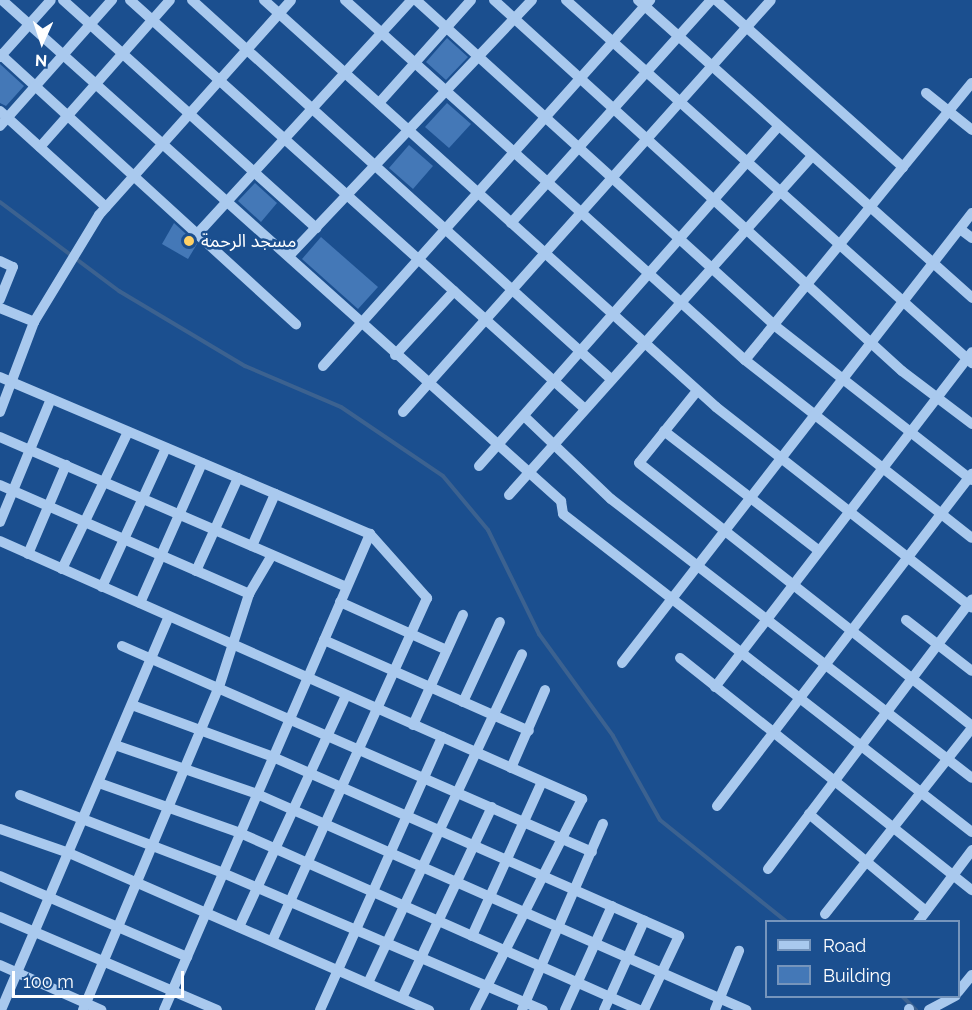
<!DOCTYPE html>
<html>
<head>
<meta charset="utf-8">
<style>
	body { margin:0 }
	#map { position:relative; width:972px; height:1010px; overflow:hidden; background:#1b4f8f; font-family:Raleway,"Noto Sans Arabic",sans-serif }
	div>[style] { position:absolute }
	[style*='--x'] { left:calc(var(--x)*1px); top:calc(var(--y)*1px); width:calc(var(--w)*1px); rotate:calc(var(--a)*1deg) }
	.stream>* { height:4px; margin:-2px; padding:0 2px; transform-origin:2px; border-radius:2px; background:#3c6290 }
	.building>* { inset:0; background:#4478b7 }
	.minor>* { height:10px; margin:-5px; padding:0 5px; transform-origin:5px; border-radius:5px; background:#a9c9ee }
	.dots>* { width:16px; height:16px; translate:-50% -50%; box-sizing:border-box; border:3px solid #1b4f8f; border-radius:50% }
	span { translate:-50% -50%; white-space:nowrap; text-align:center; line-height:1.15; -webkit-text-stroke:5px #1b4f8f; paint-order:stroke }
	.poi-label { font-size:18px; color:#fff }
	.left { translate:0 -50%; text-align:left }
	.legend { position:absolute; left:765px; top:920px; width:195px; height:78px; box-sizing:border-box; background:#1b4f8f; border:2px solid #7695bc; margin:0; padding:8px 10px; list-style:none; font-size:18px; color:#fff }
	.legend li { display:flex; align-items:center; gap:12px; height:30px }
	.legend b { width:30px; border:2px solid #7695bc }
	.north { position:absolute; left:12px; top:12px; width:60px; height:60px; -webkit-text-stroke:4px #1b4f8f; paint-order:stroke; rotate:183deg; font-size:16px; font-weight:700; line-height:24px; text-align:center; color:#fff }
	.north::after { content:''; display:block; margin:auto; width:21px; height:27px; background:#fff; clip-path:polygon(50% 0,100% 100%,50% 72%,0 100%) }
	.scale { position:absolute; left:12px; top:971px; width:172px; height:27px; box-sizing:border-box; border:3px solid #fff; border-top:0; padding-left:8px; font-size:18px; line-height:21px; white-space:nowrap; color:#fff; -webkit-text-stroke:4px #1b4f8f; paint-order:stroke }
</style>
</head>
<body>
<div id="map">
	<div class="stream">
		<div style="--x:0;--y:202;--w:149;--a:36.8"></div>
		<div style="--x:119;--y:291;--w:147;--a:30.8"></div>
		<div style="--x:245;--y:366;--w:104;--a:23.1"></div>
		<div style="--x:341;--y:407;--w:123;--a:34.1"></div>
		<div style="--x:443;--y:476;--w:70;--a:50.2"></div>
		<div style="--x:488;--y:530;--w:116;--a:63.9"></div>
		<div style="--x:539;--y:634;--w:126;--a:54"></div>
		<div style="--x:613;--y:736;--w:96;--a:60.8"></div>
		<div style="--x:660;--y:820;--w:163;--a:38.8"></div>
		<div style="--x:902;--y:996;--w:20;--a:45"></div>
	</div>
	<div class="building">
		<div style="clip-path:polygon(447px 38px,468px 57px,446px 80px,426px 62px)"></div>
		<div style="clip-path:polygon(0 64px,24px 86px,6px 106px,0 103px)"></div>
		<div style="clip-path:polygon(447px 103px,471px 124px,449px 148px,425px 127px)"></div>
		<div style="clip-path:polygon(409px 145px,433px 166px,413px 189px,389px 168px)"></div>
		<div style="clip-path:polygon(255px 183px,277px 203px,261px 222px,238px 201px)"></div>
		<div style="clip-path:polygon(174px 223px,197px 244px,188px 259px,162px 244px)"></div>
		<div style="clip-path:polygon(321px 237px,378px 287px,358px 309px,302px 259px)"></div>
	</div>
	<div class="minor">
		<div style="--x:2;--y:0;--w:751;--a:41.87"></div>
		<div style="--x:561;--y:501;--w:13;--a:81"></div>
		<div style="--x:563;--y:514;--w:518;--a:37.87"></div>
		<div style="--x:63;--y:0;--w:341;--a:42"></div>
		<div style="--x:130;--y:0;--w:612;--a:41.95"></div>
		<div style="--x:192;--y:0;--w:566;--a:42.14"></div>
		<div style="--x:264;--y:0;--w:608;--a:42"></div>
		<div style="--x:716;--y:407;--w:325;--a:38.1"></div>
		<div style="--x:345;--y:0;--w:538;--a:41.99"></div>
		<div style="--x:745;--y:360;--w:288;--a:38.1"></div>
		<div style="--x:416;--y:0;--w:484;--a:42.2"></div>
		<div style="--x:774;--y:325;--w:251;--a:38.1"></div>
		<div style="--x:494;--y:0;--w:551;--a:42.28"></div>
		<div style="--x:902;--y:371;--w:88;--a:37.1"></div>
		<div style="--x:566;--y:0;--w:545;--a:41.8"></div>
		<div style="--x:638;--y:0;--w:448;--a:41.7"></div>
		<div style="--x:716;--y:0;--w:251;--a:41.8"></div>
		<div style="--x:0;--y:54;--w:401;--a:42.4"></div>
		<div style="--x:0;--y:57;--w:76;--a:-48.2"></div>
		<div style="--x:926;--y:93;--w:59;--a:38.8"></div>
		<div style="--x:379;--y:103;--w:138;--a:-48.2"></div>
		<div style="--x:0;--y:111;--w:143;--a:42.2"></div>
		<div style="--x:0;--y:126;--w:169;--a:-48.4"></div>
		<div style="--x:40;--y:147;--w:196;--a:-48.5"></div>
		<div style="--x:511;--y:223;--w:300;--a:-48.1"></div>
		<div style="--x:960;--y:229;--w:15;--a:37"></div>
		<div style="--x:200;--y:231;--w:314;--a:-47.5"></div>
		<div style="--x:289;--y:256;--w:353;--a:-46.5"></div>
		<div style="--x:0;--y:261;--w:14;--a:25"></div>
		<div style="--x:13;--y:267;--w:35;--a:112"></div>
		<div style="--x:0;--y:308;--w:37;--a:22"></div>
		<div style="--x:395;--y:355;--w:87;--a:-47.3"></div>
		<div style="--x:745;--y:360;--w:358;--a:-50.7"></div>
		<div style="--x:323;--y:366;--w:491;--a:-48.2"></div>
		<div style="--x:0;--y:377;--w:402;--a:23"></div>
		<div style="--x:370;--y:534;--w:86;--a:48.3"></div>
		<div style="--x:427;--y:598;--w:376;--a:114.3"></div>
		<div style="--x:697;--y:391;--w:92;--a:128.9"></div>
		<div style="--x:639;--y:463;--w:424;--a:38.3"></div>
		<div style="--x:0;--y:412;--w:96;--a:-69.3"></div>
		<div style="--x:34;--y:322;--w:125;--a:-58.7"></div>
		<div style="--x:99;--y:215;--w:288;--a:-48.2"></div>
		<div style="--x:403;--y:412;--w:552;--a:-48.23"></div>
		<div style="--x:524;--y:416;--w:120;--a:43.7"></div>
		<div style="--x:611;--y:499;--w:456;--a:37.7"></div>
		<div style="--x:664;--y:431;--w:195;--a:37.7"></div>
		<div style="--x:0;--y:437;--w:377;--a:23.4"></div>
		<div style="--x:479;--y:466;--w:452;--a:-48.6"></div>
		<div style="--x:0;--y:485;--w:272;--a:23.6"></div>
		<div style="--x:509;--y:495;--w:453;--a:-48.2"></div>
		<div style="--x:0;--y:522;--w:133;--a:-67.5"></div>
		<div style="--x:0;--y:541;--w:637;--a:23.91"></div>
		<div style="--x:582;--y:799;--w:237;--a:116.9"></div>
		<div style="--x:252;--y:546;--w:57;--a:-66.1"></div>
		<div style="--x:28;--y:554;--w:97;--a:-66.9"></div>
		<div style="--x:62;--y:569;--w:152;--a:-64.3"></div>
		<div style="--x:196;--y:571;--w:102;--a:-65.7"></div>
		<div style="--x:102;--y:587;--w:153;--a:-65.3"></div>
		<div style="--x:340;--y:602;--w:117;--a:24.2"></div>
		<div style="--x:140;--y:603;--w:153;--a:-66.1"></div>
		<div style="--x:906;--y:620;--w:83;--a:37.7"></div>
		<div style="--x:324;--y:640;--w:224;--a:23.9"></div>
		<div style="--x:122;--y:646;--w:513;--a:23.67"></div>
		<div style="--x:680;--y:658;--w:373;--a:38.5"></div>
		<div style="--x:622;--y:663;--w:570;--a:-52.13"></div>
		<div style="--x:715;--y:687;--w:422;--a:-52.5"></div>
		<div style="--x:463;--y:702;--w:88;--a:-65.2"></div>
		<div style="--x:132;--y:705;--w:150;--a:20.2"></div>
		<div style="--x:273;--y:757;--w:444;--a:23.8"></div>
		<div style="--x:679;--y:936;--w:82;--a:115.3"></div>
		<div style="--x:413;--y:725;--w:121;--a:-65.6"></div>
		<div style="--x:115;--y:745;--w:150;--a:19"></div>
		<div style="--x:257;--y:794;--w:535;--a:23.83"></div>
		<div style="--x:511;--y:768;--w:85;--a:-66.4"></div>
		<div style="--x:99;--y:783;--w:150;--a:19.5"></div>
		<div style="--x:240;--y:833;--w:437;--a:23.9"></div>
		<div style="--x:20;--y:795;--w:217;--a:21"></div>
		<div style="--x:223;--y:873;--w:348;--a:23.2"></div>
		<div style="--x:717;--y:806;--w:419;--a:-52.5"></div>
		<div style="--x:809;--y:814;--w:152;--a:39.7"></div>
		<div style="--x:0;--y:829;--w:73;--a:19.2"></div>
		<div style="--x:69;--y:853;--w:393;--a:23.6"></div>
		<div style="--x:768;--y:869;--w:338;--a:-52.9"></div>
		<div style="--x:0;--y:876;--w:204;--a:23.4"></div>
		<div style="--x:825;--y:914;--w:237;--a:-51.7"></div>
		<div style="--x:0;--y:917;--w:236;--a:23.2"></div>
		<div style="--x:918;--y:922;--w:90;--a:-53.1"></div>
		<div style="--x:239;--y:927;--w:255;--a:-65.2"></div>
		<div style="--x:472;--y:936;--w:169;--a:-65.6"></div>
		<div style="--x:0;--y:965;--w:111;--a:24"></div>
		<div style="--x:368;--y:983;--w:363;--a:-64.9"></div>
		<div style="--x:958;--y:992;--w:22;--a:-51"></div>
		<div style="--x:402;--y:998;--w:211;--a:-64.8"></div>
		<div style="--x:1;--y:1010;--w:427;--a:-66.9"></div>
		<div style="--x:83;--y:1010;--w:350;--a:-67.2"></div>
		<div style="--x:219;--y:687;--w:98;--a:-72.1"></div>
		<div style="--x:249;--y:594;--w:45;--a:-59.5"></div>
		<div style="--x:164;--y:1010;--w:519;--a:-66.6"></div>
		<div style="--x:320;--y:1010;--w:299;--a:-65.9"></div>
		<div style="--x:522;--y:1010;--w:203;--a:-66.5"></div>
		<div style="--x:565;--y:1010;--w:114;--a:-65.7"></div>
		<div style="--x:604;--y:1010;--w:98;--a:-65.8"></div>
		<div style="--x:715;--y:1010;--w:64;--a:-67.9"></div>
		<div style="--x:909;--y:1010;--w:1;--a:-90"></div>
		<div style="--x:929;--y:1010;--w:30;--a:-28"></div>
	</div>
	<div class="dots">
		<div style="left:189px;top:241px;background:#ffd166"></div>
	</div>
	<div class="poi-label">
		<span class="left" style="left:201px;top:241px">مسجد الرحمة</span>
	</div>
	<ul class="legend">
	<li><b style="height:8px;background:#a9c9ee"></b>Road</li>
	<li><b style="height:16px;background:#4478b7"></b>Building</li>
	</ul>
	<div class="north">N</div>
	<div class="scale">100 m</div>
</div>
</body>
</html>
